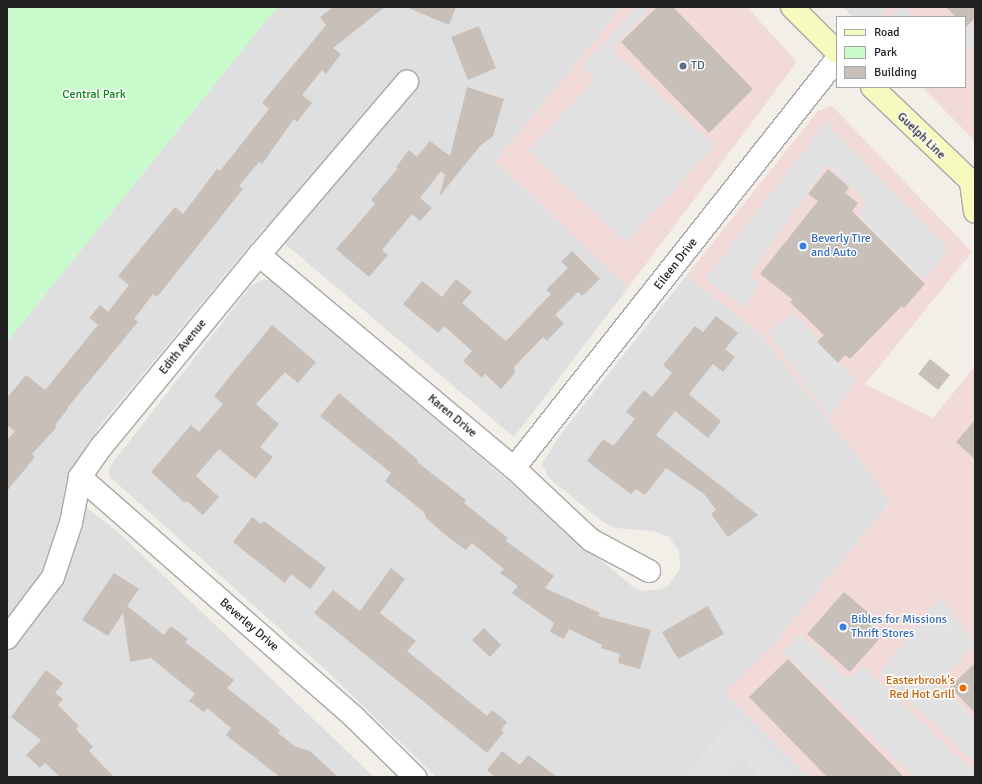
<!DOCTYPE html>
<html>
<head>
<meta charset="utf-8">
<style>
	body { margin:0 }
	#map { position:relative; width:982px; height:784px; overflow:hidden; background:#f2efe9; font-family:Signika,sans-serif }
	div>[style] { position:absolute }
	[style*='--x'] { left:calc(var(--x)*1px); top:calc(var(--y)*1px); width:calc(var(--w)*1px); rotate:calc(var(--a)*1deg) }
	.residential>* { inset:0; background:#e0dfdf }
	.commercial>* { inset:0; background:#f2dad9 }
	.park>* { inset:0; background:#c8facc }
	.parking>* { inset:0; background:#e2e2e2 }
	.building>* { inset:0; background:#c7bfb8 }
	.roads { filter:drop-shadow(1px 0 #a9a9a9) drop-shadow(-1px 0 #a9a9a9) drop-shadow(0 1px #a9a9a9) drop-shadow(0 -1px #a9a9a9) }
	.street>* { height:22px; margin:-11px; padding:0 11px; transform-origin:11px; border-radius:11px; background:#fff }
	.secondary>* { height:22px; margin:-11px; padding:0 11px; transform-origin:11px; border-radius:11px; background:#f7fabf }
	.dots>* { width:11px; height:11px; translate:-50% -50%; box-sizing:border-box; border:2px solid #fff; border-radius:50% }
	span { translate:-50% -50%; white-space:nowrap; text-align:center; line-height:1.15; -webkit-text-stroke:3px #fff; paint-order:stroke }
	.service-label { font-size:12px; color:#4e5e75 }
	.left { translate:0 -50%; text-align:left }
	.park-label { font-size:12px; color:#0c8416 }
	.street-label { font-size:12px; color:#222 }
	.shop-label { font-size:12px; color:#366cbe }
	.food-label { font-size:12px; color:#c56008 }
	.right { translate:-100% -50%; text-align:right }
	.frame { position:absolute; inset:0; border:8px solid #222; pointer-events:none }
	.legend { position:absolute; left:836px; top:16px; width:130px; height:72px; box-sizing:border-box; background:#fff; border:1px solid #a7a7a7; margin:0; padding:5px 7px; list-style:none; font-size:12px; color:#222 }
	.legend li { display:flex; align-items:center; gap:8px; height:20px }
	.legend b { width:20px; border:1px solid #a7a7a7 }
</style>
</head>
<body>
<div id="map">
	<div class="residential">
		<div style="clip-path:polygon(277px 7px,622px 7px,496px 161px,628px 288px,514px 437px,265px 227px,100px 426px,64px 490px,119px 533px,374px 777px,7px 777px,7px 342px)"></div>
		<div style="clip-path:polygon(843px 7px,888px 7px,880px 17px,853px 17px)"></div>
		<div style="clip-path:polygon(687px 275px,761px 335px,872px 475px,890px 502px,777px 641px,726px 693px,809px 777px,436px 777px,327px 671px,110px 477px,109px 470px,113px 462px,251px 286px,262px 280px,268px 280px,274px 282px,633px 587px,642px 591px,662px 589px,670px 584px,680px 568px,679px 551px,669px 537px,653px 531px,615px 528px,603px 522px,549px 478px,542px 464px,560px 435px)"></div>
	</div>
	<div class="commercial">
		<div style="clip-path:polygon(622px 7px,747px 7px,797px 62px,628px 288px,496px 161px)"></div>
		<div style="clip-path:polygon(888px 7px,975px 7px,975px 141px,922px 87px,965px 87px,965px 17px,880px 17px)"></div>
		<div style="clip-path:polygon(832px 106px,972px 252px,865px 384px,933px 418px,975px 366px,975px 777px,809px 777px,725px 693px,777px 641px,890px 502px,872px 475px,761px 335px,687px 275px,818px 111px)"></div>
	</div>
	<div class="park">
		<div style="clip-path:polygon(7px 7px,277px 7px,7px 342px)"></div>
	</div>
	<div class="parking">
		<div style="clip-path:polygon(637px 7px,651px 7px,612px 50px,715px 146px,626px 242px,528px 151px,595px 79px,581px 66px)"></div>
		<div style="clip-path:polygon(900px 7px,905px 7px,915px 17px,895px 17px,892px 14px)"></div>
		<div style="clip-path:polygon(975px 21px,975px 44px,965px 53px,965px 31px)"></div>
		<div style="clip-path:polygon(826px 122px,949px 249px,924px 280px,856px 221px,866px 201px,827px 164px,749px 276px,759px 284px,745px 308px,705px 279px)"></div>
		<div style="clip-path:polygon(794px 313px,857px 381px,829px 417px,768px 333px)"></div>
		<div style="clip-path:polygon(940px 597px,975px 643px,939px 684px,975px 719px,975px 763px,879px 673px)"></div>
		<div style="clip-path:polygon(800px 633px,848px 680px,863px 665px,975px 773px,975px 777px,914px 777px,783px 651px)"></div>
		<div style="clip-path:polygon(736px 715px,797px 777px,761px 777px,744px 759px,724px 777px,684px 777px)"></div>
	</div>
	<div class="building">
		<div style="clip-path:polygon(333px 7px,385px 7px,333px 48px,341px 54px,326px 74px,322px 70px,302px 95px,312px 103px,297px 122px,294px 119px,262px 164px,259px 162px,239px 186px,243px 189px,157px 297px,153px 294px,134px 319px,138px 322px,67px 408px,68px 409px,55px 425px,57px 427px,32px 454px,35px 457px,7px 491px,7px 440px,15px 431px,7px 425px,7px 398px,26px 375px,45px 390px,98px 325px,89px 318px,100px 305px,108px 312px,129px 285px,118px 276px,175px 207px,183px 214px,217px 169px,220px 171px,269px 109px,262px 103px,326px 25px,320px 17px)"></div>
		<div style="clip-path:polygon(406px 7px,456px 7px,449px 25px)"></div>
		<div style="clip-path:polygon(657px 7px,673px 7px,753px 89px,709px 133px,621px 42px)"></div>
		<div style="clip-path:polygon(946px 7px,975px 7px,975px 18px,966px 27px,965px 17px,956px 17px)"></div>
		<div style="clip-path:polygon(479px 26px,496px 68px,468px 80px,451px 37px)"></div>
		<div style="clip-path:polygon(467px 87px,504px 99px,493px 136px,480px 146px,439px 197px,445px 175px,441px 171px,420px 198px,432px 208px,420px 221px,412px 214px,382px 250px,388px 255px,369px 277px,336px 249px,375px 204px,371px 200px,398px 168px,396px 167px,409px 150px,417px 157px,430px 141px,450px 156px)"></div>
		<div style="clip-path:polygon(828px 169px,849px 187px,845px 193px,858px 203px,852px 211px,925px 284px,904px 308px,902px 306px,850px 359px,845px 355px,838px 363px,817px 342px,824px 335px,790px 302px,793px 300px,760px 274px,818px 201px,808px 194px)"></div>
		<div style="clip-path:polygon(572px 251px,600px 279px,582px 296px,578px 292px,555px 315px,564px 323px,547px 341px,543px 337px,514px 367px,515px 373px,501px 389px,485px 374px,482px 378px,463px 361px,472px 351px,444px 326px,438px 333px,403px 304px,422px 281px,442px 297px,456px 279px,472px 292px,462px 303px,506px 341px,551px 294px,546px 290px,568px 268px,561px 262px)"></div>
		<div style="clip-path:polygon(716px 316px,738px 333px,725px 349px,735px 357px,723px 372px,713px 364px,689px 394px,721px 421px,708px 438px,675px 411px,656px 435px,758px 515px,728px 537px,711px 514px,716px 510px,704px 494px,666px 468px,645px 495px,636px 489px,631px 494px,587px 461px,603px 439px,613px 446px,635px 419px,626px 412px,644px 390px,652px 397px,672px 373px,663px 365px,695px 326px,703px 332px)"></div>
		<div style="clip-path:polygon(272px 325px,316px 362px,298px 383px,285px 372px,256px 404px,279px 424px,260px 447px,273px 457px,255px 479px,219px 449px,196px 476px,219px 497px,203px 515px,187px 501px,185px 503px,151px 472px,191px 425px,199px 432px,223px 404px,214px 396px)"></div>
		<div style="clip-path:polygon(930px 359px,950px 375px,938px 390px,918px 374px)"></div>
		<div style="clip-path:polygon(339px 393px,418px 460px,417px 462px,466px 500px,464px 503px,508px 538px,506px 541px,554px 576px,545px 588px,600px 613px,598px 616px,651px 630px,640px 669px,618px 663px,620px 654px,601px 648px,602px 645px,569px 629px,564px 639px,550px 632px,554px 623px,512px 593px,518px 586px,500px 573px,504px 569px,472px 543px,466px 550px,449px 538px,426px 518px,424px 512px,385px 481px,391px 473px,320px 416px)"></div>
		<div style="clip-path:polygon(975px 420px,975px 459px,956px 442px)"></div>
		<div style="clip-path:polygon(252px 517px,261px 524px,264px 521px,326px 568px,310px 589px,291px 574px,285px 583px,233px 542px)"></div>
		<div style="clip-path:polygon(391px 568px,405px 579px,380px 613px,416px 641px,407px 651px,487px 716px,492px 710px,507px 722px,501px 730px,504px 732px,487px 753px,314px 613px,333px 590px,360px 611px)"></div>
		<div style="clip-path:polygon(114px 573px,139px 589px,127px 606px,164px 635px,171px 626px,188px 639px,185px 642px,234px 680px,227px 688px,280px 730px,278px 733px,296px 747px,310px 751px,338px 777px,280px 777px,226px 735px,231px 728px,207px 708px,204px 712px,189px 701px,195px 694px,151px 658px,130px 662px,123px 613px,108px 636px,82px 620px)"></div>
		<div style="clip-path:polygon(844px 592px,870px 614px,865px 620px,882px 636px,850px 672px,807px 634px)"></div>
		<div style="clip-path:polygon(708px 606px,724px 634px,678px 659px,662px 632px)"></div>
		<div style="clip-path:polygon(484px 628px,501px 645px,490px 657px,472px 640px)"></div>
		<div style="clip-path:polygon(788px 659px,904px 777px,827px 777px,749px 697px)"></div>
		<div style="clip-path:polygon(975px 663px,975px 713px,950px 687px)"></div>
		<div style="clip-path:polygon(46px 670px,63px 683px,55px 693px,63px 699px,58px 705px,79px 726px,76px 729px,93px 747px,89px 751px,114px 777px,60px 777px,45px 763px,40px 768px,26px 755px,41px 740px,11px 717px)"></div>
		<div style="clip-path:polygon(502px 751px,520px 765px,528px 755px,557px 777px,495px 777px,487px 770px)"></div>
	</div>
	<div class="roads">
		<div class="street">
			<div style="--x:259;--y:255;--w:332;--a:39.9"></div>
			<div style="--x:514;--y:468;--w:105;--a:43.1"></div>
			<div style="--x:591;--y:540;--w:66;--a:28.1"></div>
			<div style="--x:514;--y:468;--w:521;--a:-51.7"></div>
			<div style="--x:80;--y:477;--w:364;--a:41.2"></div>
			<div style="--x:354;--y:717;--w:86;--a:44.5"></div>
			<div style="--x:7;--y:638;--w:76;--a:-53"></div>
			<div style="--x:53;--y:577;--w:57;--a:-71.6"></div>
			<div style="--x:71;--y:523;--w:47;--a:-78.9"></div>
			<div style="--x:80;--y:477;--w:38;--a:-55"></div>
			<div style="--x:102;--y:446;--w:247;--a:-50.6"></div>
			<div style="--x:259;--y:255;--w:228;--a:-49.5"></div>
		</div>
		<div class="secondary">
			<div style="--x:792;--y:7;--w:64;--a:45"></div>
			<div style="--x:872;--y:87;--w:142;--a:43.6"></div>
			<div style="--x:971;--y:183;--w:29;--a:82"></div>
		</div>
	</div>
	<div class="dots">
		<div style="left:683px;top:66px;background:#5c6f8a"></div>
		<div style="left:803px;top:246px;background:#3f7fe0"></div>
		<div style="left:843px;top:627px;background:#3f7fe0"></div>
		<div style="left:963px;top:688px;background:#e8710a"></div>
	</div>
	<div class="service-label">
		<span class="left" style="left:691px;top:66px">TD</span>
	</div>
	<div class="park-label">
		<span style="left:94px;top:95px">Central Park</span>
	</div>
	<div class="street-label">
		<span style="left:921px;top:136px;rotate:44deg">Guelph Line</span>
		<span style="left:676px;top:264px;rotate:-52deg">Eileen Drive</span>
		<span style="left:183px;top:347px;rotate:-51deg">Edith Avenue</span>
		<span style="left:452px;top:416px;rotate:40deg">Karen Drive</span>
		<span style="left:249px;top:625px;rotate:41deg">Beverley Drive</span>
	</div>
	<div class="shop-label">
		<span class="left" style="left:811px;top:246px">Beverly Tire<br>and Auto</span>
		<span class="left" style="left:851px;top:627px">Bibles for Missions<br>Thrift Stores</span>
	</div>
	<div class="food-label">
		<span class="right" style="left:955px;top:688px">Easterbrook's<br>Red Hot Grill</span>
	</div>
	<div class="frame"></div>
	<ul class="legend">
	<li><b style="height:5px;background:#f7fabf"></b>Road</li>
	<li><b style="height:11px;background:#c8facc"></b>Park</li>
	<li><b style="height:11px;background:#c7bfb8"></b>Building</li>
	</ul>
</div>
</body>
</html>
